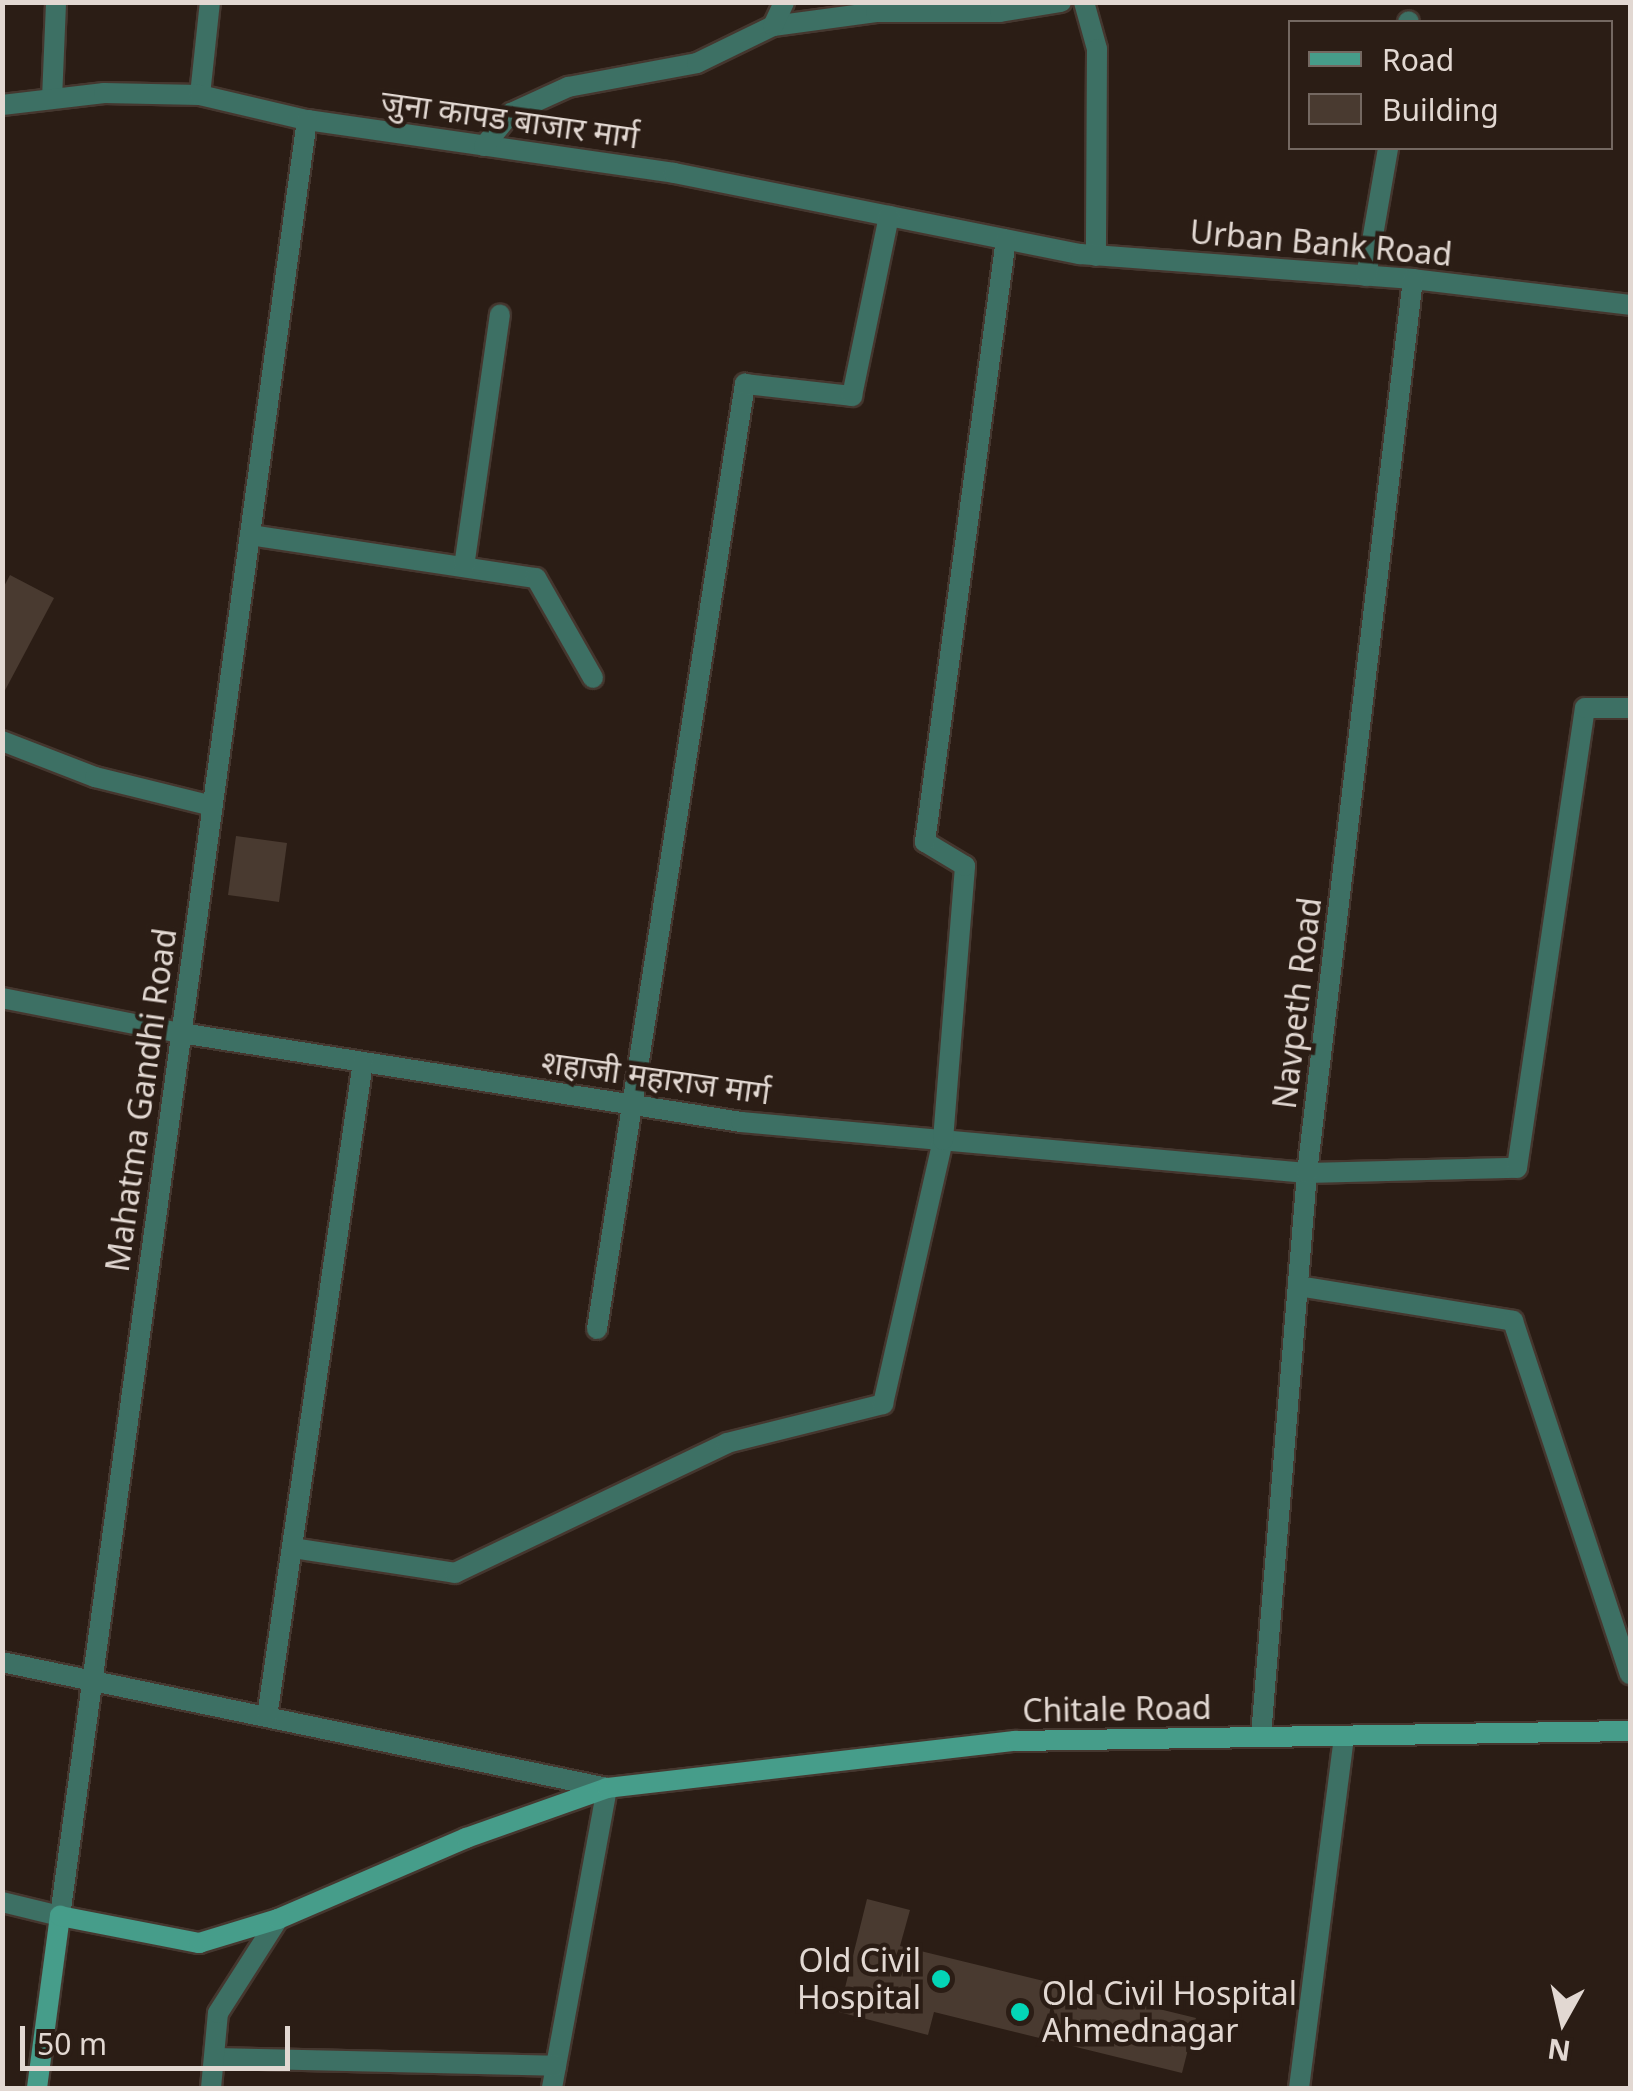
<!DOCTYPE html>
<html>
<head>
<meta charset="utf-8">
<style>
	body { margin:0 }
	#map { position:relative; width:1633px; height:2091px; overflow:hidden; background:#2b1d15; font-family:"Noto Sans","Noto Sans Devanagari",sans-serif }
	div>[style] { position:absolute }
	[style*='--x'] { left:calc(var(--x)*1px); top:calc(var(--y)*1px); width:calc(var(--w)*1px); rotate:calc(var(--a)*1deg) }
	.building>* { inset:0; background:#493a30 }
	.roads { filter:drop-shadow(2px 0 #45372f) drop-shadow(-2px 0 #45372f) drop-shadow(0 2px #45372f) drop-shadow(0 -2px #45372f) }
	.street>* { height:20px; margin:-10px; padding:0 10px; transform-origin:10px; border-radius:10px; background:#3d7064 }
	.secondary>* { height:20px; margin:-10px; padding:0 10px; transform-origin:10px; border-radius:10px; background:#469d8a }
	.dots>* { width:28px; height:28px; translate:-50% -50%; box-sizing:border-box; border:5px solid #2b1d15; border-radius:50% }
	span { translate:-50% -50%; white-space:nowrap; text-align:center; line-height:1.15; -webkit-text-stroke:9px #2b1d15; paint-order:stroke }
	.street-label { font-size:32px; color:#e2d8d2 }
	.poi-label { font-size:32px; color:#e2d8d2 }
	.right { translate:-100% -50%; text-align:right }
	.left { translate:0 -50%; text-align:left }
	.frame { position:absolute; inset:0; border:5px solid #e2d8d2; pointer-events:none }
	.legend { position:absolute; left:1288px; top:20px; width:325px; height:130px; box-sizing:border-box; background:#2b1d15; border:2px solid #746861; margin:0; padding:12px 18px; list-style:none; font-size:30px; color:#e2d8d2 }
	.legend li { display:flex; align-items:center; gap:20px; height:50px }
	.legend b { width:50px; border:2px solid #746861 }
	.north { position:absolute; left:1513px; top:1971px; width:100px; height:100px; -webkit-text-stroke:8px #2b1d15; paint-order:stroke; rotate:188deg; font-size:28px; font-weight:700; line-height:40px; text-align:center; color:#e2d8d2 }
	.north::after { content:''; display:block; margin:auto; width:35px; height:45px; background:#e2d8d2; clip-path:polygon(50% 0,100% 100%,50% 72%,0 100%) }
	.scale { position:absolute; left:20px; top:2026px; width:270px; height:45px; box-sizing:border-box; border:5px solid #e2d8d2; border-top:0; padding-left:12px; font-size:30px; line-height:35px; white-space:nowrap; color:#e2d8d2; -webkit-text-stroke:8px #2b1d15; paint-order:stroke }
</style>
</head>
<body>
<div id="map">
	<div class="building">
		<div style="clip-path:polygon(10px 575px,54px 598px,2px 696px,2px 590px)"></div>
		<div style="clip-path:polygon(236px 836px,287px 843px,279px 902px,228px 895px)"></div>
		<div style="clip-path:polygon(867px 1899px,910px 1910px,900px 1946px,1196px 2018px,1182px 2073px,934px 2012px,928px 2035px,839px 2012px)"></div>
	</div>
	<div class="roads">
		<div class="street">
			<div style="--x:1084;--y:2;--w:49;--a:74.5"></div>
			<div style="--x:1097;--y:49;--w:207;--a:90.3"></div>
			<div style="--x:1408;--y:22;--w:1;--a:-45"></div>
			<div style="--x:773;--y:26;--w:104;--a:-7.7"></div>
			<div style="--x:876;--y:12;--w:124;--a:0"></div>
			<div style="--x:1000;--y:12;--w:62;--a:-9.3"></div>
			<div style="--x:200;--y:95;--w:94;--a:-83.9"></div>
			<div style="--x:52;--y:99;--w:97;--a:-87.6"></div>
			<div style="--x:2;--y:105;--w:103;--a:-6.7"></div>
			<div style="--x:104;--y:93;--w:96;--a:1.2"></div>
			<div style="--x:200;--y:95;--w:110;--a:13.2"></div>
			<div style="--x:307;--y:120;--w:371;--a:8.2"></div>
			<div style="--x:674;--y:173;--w:414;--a:11.3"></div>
			<div style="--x:1080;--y:254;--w:334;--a:4.3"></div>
			<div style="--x:1413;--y:279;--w:219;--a:6.8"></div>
			<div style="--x:484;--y:146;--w:43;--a:-50.7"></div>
			<div style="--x:511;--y:113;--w:63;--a:-24.5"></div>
			<div style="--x:568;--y:87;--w:131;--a:-10.5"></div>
			<div style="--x:697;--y:63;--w:85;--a:-26"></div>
			<div style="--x:773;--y:26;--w:26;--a:-65"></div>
			<div style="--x:1366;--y:276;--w:130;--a:-80.2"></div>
			<div style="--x:250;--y:535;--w:289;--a:8.6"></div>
			<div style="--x:536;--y:578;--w:115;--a:60.3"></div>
			<div style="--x:464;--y:567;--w:255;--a:-81.9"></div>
			<div style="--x:2;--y:741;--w:100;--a:21.2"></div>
			<div style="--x:95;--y:777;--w:121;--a:13.9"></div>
			<div style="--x:2;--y:998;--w:182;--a:11.1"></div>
			<div style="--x:181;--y:1033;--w:567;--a:9.03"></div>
			<div style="--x:741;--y:1122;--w:568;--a:5.15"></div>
			<div style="--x:1307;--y:1173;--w:210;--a:-1.4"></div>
			<div style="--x:1517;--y:1168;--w:465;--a:-81.6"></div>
			<div style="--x:1585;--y:708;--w:45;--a:0"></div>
			<div style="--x:1298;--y:1286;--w:218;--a:9.2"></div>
			<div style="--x:1513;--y:1321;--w:372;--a:71.7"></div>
			<div style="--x:597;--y:1329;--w:957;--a:-81.1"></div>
			<div style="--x:745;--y:384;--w:108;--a:6.4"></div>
			<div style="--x:852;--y:396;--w:184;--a:-78.4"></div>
			<div style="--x:292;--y:1548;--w:165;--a:8.7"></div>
			<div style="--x:455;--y:1573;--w:301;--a:-25.5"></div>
			<div style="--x:727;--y:1443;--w:161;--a:-14"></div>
			<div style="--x:883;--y:1404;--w:271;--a:-77.2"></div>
			<div style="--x:943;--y:1140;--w:275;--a:-85.4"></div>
			<div style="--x:965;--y:866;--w:47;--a:-149"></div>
			<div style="--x:925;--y:842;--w:608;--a:-82.35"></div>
			<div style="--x:2;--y:1662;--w:618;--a:11.76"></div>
			<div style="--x:607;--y:1788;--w:305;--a:100.4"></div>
			<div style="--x:267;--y:1717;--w:662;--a:-81.66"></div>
			<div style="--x:1261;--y:1736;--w:565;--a:-85.33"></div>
			<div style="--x:1307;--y:1173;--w:900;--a:-83.24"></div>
			<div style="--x:2;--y:1902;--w:60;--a:13.6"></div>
			<div style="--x:60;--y:1916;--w:1813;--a:-82.17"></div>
			<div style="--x:214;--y:2058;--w:342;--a:1.3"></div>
			<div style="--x:211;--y:2088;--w:75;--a:-84.7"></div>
			<div style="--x:218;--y:2013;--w:112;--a:-57.4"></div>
			<div style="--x:1299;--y:2088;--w:352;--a:-82.7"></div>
		</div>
		<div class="secondary">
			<div style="--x:37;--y:2088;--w:174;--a:-82.4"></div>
			<div style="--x:60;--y:1916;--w:142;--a:11"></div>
			<div style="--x:199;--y:1943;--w:83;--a:-16.9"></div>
			<div style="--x:278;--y:1919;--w:205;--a:-23.3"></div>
			<div style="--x:466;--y:1838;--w:150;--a:-19.5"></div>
			<div style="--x:607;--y:1788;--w:411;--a:-6.6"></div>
			<div style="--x:1015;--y:1741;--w:615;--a:-0.93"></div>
		</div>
	</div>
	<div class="dots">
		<div style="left:941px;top:1979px;background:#04d5b6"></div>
		<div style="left:1020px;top:2012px;background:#04d5b6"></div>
	</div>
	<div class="street-label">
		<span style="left:510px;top:119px;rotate:8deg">जुना कापड बाजार मार्ग</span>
		<span style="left:1321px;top:243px;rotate:5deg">Urban Bank Road</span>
		<span style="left:1297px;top:1003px;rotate:-83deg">Navpeth Road</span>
		<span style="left:656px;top:1077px;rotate:8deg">शहाजी महाराज मार्ग</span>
		<span style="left:141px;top:1100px;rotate:-82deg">Mahatma Gandhi Road</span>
		<span style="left:1117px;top:1709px;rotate:-1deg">Chitale Road</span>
	</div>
	<div class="poi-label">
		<span class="right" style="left:921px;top:1979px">Old Civil<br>Hospital</span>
		<span class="left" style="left:1042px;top:2012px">Old Civil Hospital<br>Ahmednagar</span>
	</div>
	<div class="frame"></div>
	<ul class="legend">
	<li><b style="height:12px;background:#469d8a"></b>Road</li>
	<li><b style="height:28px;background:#493a30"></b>Building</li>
	</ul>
	<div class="north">N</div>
	<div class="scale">50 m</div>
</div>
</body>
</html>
